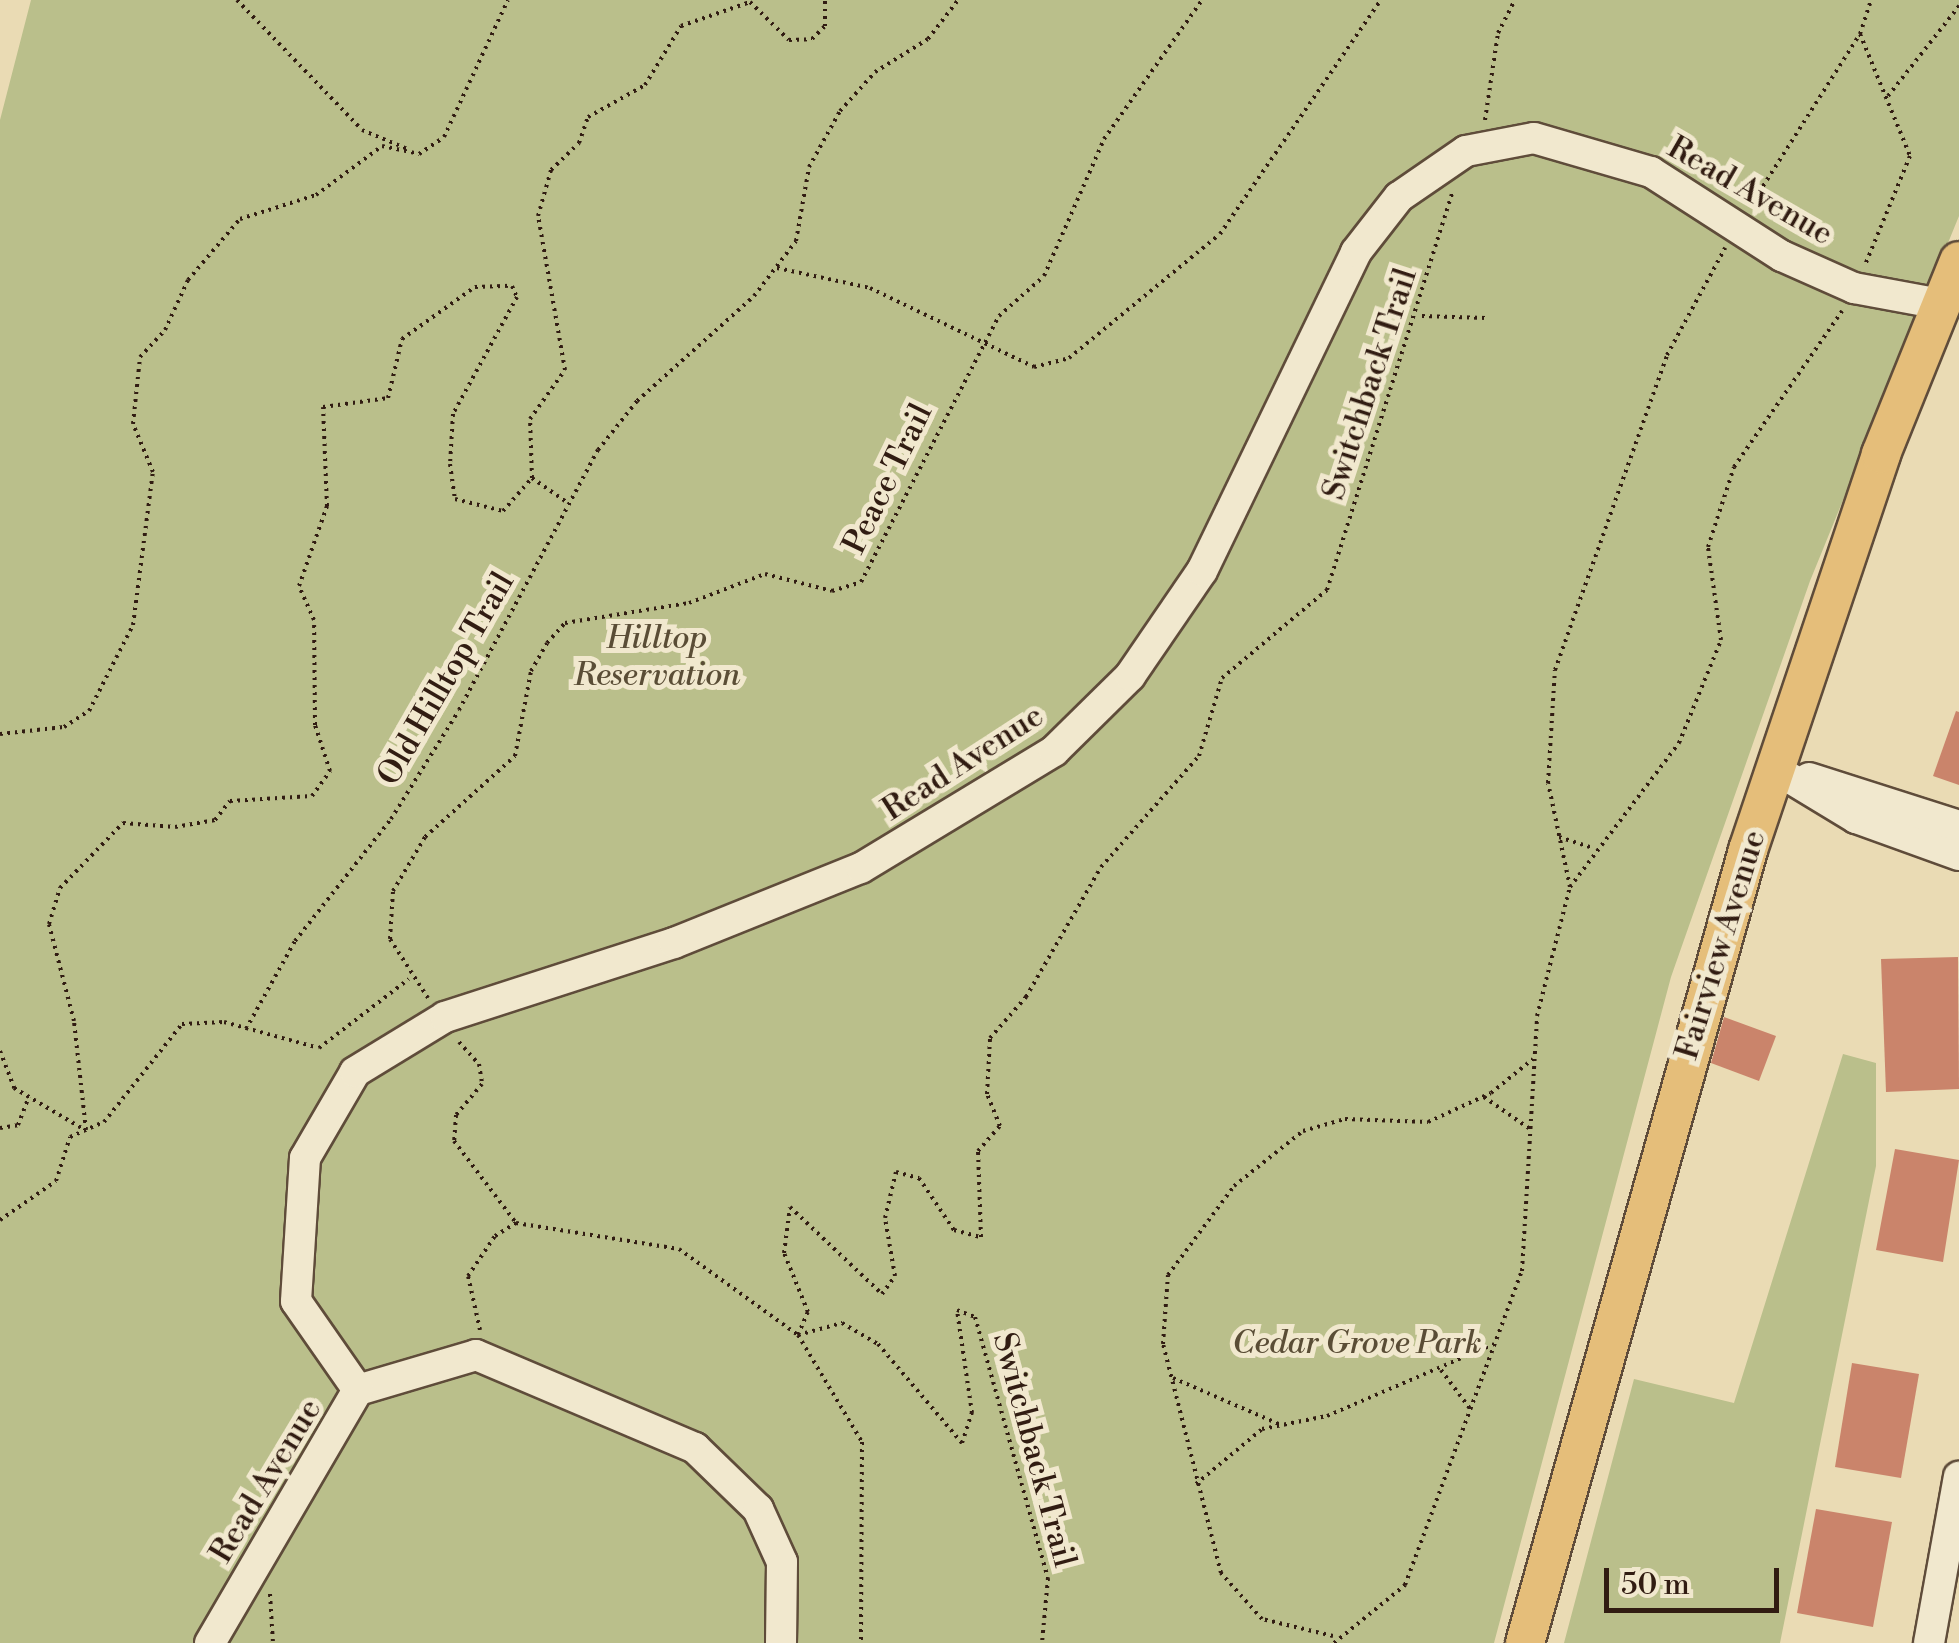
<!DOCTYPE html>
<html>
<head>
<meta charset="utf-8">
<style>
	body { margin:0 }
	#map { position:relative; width:1959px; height:1643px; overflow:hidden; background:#eadbb4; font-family:"Libre Bodoni",serif }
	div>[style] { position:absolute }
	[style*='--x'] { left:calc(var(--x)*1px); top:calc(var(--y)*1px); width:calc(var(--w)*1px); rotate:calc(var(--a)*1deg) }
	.green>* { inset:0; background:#babf8b }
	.building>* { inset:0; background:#ca846b }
	.path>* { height:4px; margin-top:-2px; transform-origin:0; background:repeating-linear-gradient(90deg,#311c12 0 2.5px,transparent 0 7.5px) }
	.roads { filter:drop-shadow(2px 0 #5f4c3a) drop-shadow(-2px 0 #5f4c3a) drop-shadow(0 2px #5f4c3a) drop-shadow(0 -2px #5f4c3a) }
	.minor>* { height:30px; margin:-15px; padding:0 15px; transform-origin:15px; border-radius:15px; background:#f1e8ce }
	.major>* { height:38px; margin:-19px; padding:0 19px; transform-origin:19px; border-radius:19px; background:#e5be7a }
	span { translate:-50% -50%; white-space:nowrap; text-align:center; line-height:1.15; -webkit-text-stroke:10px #f1e8ce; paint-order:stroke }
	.street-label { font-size:32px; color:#311c12 }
	.park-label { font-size:32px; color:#5a4d36; font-style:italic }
	.scale { position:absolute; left:1604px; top:1568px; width:175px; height:45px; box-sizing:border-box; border:5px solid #311c12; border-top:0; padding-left:12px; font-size:30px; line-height:35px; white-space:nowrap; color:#311c12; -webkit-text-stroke:8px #f1e8ce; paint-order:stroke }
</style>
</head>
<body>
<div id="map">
	<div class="green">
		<div style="clip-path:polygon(31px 0,1959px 0,1959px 216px,1810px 581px,1671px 977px,1494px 1643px,0 1643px,0 120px)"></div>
		<div style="clip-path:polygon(1843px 1054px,1876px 1063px,1876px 1166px,1780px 1643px,1564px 1643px,1634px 1379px,1734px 1403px)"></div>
	</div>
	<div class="building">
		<div style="clip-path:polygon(1956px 711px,1959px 712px,1959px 785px,1933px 776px)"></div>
		<div style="clip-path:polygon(1958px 957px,1959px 1089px,1886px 1092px,1881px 959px)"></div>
		<div style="clip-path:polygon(1724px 1017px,1776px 1036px,1759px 1081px,1711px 1063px)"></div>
		<div style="clip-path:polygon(1895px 1149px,1959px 1160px,1943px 1262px,1876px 1250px)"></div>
		<div style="clip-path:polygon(1852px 1363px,1919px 1374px,1901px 1478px,1835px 1467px)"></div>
		<div style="clip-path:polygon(1816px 1509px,1892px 1522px,1873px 1627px,1797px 1613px)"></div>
	</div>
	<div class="path">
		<div style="--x:237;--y:0;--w:180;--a:46.1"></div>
		<div style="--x:362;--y:130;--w:52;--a:22.6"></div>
		<div style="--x:1860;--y:34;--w:132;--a:67.7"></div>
		<div style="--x:1910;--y:156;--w:118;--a:112.4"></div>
		<div style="--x:1888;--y:96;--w:115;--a:-51.7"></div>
		<div style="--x:1485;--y:120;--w:88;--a:-81.5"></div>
		<div style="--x:1498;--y:33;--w:37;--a:-63"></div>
		<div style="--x:1751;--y:205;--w:203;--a:-57.5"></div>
		<div style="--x:1860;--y:34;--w:36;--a:-72"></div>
		<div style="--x:777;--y:268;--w:95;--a:12.1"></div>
		<div style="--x:870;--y:288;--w:182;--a:25.7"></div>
		<div style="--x:1034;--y:367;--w:36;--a:-14"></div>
		<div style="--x:1069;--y:358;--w:195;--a:-39.4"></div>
		<div style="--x:1220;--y:234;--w:284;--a:-55.5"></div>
		<div style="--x:1422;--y:316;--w:64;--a:1.8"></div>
		<div style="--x:532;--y:478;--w:44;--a:34.8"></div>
		<div style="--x:0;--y:734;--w:64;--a:-6.2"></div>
		<div style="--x:64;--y:727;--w:30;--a:-33"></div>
		<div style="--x:89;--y:711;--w:97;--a:-62.9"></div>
		<div style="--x:133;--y:625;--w:154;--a:-82.6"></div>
		<div style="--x:153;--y:472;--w:52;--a:-112.6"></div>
		<div style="--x:133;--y:424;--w:67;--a:-84"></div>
		<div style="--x:140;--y:357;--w:37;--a:-47"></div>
		<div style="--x:165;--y:330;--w:55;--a:-65.3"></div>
		<div style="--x:188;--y:280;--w:80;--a:-49.6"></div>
		<div style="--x:240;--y:219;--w:80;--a:-17.5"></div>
		<div style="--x:316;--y:195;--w:82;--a:-36.6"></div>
		<div style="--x:382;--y:146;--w:38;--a:12"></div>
		<div style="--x:419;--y:154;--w:30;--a:-34"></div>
		<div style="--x:444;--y:137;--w:151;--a:-65"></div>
		<div style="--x:1559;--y:837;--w:36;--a:18"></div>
		<div style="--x:1570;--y:887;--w:106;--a:-101.9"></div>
		<div style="--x:1548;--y:783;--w:113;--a:-86.5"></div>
		<div style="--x:1555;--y:670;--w:334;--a:-70.4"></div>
		<div style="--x:1667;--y:355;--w:122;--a:-61.5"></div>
		<div style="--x:428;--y:998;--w:70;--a:-122.8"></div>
		<div style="--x:390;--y:939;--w:48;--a:-86.4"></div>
		<div style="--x:393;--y:891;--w:63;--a:-59.3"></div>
		<div style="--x:425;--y:837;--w:121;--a:-42"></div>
		<div style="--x:515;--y:756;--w:86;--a:-79.3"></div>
		<div style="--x:531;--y:671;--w:32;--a:-60"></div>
		<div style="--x:547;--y:643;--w:27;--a:-48"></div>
		<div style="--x:565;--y:623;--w:126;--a:-9.2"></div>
		<div style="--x:689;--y:603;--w:81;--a:-20.9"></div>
		<div style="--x:765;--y:574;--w:69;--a:14.2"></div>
		<div style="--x:832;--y:591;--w:30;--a:-17"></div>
		<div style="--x:861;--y:582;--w:300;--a:-62.6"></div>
		<div style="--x:999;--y:316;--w:60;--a:-41.6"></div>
		<div style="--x:1044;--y:276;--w:150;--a:-66.3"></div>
		<div style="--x:1104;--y:139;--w:170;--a:-54.8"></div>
		<div style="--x:246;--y:1029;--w:101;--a:-60.9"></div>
		<div style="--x:295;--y:941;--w:155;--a:-51.8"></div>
		<div style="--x:391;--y:819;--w:128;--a:-58"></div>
		<div style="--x:459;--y:710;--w:295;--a:-61.9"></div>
		<div style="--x:598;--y:450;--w:63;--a:-51.5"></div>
		<div style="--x:637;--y:401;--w:157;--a:-41.9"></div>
		<div style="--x:754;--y:296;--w:69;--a:-52.6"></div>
		<div style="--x:796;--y:241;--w:75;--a:-80"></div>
		<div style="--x:809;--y:167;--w:64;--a:-61"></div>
		<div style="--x:840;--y:111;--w:52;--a:-48.1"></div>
		<div style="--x:875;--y:72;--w:62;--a:-31.9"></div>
		<div style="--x:928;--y:39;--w:49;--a:-52.4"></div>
		<div style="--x:459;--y:1042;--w:30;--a:48"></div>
		<div style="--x:479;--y:1064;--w:20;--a:81"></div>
		<div style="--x:482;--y:1084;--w:40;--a:130"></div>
		<div style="--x:456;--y:1115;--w:26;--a:94"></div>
		<div style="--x:454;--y:1141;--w:103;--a:52.9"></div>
		<div style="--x:516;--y:1223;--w:165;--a:9.1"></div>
		<div style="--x:679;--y:1249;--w:147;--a:35.9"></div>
		<div style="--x:798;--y:1335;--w:125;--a:59.1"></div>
		<div style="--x:862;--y:1442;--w:201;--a:90.3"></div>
		<div style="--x:0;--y:1051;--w:40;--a:69"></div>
		<div style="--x:14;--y:1088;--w:80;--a:30.7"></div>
		<div style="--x:1484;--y:1097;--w:56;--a:34.8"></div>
		<div style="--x:0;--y:1128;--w:18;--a:-9"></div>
		<div style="--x:18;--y:1125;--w:30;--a:-69"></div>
		<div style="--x:86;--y:1130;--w:110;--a:-96.3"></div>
		<div style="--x:74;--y:1021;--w:100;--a:-104.5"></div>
		<div style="--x:49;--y:924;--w:38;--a:-73"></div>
		<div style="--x:60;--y:888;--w:91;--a:-45.9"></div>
		<div style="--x:123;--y:823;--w:52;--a:4.4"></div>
		<div style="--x:175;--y:827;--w:41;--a:-9.9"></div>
		<div style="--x:215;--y:820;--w:24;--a:-52"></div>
		<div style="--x:230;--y:801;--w:82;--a:-3.5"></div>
		<div style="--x:312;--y:796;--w:31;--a:-54"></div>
		<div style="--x:330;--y:771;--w:48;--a:-108.1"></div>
		<div style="--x:315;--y:725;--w:105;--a:-90.5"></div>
		<div style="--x:314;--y:620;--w:37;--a:-114"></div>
		<div style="--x:299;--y:586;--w:85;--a:-70.7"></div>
		<div style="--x:327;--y:506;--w:99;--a:-92.3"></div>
		<div style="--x:323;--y:407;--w:66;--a:-7.9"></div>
		<div style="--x:388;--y:398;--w:61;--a:-76.7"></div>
		<div style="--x:402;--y:339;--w:90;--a:-35.5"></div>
		<div style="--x:475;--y:287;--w:37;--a:-2"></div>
		<div style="--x:512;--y:286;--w:12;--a:66"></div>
		<div style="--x:517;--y:297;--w:133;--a:118.7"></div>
		<div style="--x:453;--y:414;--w:50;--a:93.4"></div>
		<div style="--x:450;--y:464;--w:35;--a:82"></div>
		<div style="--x:455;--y:499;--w:49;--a:14"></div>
		<div style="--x:503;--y:511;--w:44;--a:-48.7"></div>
		<div style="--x:532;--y:478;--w:59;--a:-91.9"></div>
		<div style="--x:530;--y:419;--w:60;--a:-54.5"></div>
		<div style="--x:565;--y:370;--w:156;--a:-99.9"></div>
		<div style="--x:538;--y:216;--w:48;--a:-74.2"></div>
		<div style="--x:551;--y:170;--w:39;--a:-44"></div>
		<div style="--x:579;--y:143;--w:28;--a:-71"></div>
		<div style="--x:588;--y:117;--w:65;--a:-29.3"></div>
		<div style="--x:645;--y:85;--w:69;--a:-58.6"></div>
		<div style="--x:681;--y:26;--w:73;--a:-19.2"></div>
		<div style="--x:750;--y:2;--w:54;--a:44.3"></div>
		<div style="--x:789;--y:40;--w:23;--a:-2"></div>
		<div style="--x:812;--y:39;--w:18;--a:-45"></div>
		<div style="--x:825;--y:26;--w:26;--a:-90"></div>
		<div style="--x:0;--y:1220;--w:68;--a:-34.9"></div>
		<div style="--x:56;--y:1181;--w:46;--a:-72.3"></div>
		<div style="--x:70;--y:1137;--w:37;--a:-24"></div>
		<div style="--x:104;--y:1122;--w:125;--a:-51.5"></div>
		<div style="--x:182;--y:1024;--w:42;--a:-2.7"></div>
		<div style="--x:224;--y:1022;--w:98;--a:15.3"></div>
		<div style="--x:319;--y:1048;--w:113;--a:-37.5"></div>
		<div style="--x:480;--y:1330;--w:55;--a:-102.5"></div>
		<div style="--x:468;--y:1276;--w:48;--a:-56"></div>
		<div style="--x:495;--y:1236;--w:25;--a:-32"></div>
		<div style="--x:798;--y:1335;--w:25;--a:-67"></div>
		<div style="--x:808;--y:1312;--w:64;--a:-112.1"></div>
		<div style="--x:784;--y:1253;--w:46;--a:-82.6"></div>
		<div style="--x:790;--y:1207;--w:127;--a:43.4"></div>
		<div style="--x:882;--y:1294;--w:22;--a:-54"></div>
		<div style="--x:895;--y:1276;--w:59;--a:-99.8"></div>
		<div style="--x:885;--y:1218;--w:47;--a:-76.6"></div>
		<div style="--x:896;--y:1172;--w:24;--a:15"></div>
		<div style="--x:919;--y:1178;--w:63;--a:56.1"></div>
		<div style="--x:954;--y:1230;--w:28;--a:15"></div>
		<div style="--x:981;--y:1237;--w:86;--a:-92"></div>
		<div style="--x:978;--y:1151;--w:33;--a:-49"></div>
		<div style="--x:1000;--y:1126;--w:35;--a:-112"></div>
		<div style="--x:987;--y:1094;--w:56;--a:-86.9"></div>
		<div style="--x:990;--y:1038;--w:55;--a:-48.7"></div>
		<div style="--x:1026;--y:997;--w:150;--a:-60"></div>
		<div style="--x:1101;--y:867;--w:148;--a:-48.6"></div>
		<div style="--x:1199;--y:756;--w:81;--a:-73.6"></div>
		<div style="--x:1222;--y:678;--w:137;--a:-40"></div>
		<div style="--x:1327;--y:590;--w:416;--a:-72.5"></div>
		<div style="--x:798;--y:1335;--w:46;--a:-15.3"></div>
		<div style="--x:842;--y:1323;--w:42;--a:30.3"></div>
		<div style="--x:878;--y:1344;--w:130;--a:49.7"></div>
		<div style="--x:962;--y:1443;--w:32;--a:-72"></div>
		<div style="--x:972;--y:1413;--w:104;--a:-98.3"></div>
		<div style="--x:957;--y:1310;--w:19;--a:21"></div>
		<div style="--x:975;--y:1317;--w:271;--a:74.4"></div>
		<div style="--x:1048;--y:1578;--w:65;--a:95.3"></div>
		<div style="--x:1441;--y:1370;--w:50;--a:53.1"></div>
		<div style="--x:1173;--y:1378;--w:116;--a:23.5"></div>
		<div style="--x:1196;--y:1484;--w:86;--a:-39.8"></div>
		<div style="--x:1262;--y:1429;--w:66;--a:-11.3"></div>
		<div style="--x:1327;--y:1416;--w:182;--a:-23.3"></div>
		<div style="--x:270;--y:1594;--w:49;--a:86.5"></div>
		<div style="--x:1333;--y:1636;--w:73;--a:-166.5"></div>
		<div style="--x:1262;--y:1619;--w:62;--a:-131.7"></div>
		<div style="--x:1221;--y:1573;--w:236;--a:-104.2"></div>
		<div style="--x:1163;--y:1344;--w:69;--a:-85.9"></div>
		<div style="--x:1168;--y:1275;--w:111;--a:-53.4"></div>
		<div style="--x:1234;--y:1186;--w:88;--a:-38.6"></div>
		<div style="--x:1303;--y:1131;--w:44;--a:-15.9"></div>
		<div style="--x:1345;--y:1119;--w:83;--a:2.1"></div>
		<div style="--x:1428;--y:1122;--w:69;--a:-24.7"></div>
		<div style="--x:1491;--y:1093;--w:54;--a:-39"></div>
		<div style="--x:1334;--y:1643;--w:92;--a:-39.2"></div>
		<div style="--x:1405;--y:1585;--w:335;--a:-69.6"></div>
		<div style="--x:1522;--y:1271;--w:255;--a:-86.6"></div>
		<div style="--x:1537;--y:1016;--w:133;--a:-75.7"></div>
		<div style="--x:1570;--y:887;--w:181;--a:-52.9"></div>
		<div style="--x:1679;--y:743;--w:111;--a:-67.8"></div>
		<div style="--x:1721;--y:640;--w:94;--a:-98"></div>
		<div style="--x:1708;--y:547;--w:84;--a:-72"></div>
		<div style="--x:1734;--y:467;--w:190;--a:-55.3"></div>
	</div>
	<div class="roads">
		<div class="minor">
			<div style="--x:1775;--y:769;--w:95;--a:31.2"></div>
			<div style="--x:1856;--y:818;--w:109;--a:19.8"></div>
			<div style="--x:1809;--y:778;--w:157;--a:17.7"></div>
			<div style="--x:358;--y:1390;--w:123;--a:-16.5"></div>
			<div style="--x:476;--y:1355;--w:238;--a:23"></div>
			<div style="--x:695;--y:1448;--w:88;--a:44.1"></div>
			<div style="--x:758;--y:1509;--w:58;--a:65.6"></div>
			<div style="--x:782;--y:1562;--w:81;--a:90.7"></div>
			<div style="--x:210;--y:1643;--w:293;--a:-59.7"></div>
			<div style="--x:358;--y:1390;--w:108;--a:-124.9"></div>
			<div style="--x:296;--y:1301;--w:143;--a:-86.4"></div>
			<div style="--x:305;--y:1158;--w:99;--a:-59.8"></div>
			<div style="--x:355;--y:1072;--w:105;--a:-31.4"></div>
			<div style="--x:445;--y:1017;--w:241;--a:-17.9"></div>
			<div style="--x:674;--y:943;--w:201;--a:-21.9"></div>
			<div style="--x:861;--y:868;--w:226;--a:-31.2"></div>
			<div style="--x:1054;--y:751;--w:107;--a:-44.6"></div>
			<div style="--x:1130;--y:676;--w:127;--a:-55.6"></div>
			<div style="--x:1202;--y:571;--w:354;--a:-64.2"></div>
			<div style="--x:1356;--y:252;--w:70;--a:-52"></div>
			<div style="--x:1399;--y:197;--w:81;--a:-34.5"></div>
			<div style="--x:1466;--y:151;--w:69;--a:-10.8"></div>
			<div style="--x:1534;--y:138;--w:122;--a:16.2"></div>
			<div style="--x:1651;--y:172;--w:156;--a:32.7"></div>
			<div style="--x:1782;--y:256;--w:79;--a:24"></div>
			<div style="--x:1854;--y:288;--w:88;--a:10.4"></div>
			<div style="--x:1929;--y:1643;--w:169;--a:-79.8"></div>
		</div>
		<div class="major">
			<div style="--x:1525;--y:1643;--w:824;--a:-74.29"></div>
			<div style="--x:1748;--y:850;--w:418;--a:-71.4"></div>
			<div style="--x:1881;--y:454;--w:208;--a:-68"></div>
		</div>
	</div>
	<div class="street-label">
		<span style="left:1750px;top:191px;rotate:30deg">Read Avenue</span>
		<span style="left:1370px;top:384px;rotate:-72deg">Switchback Trail</span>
		<span style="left:888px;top:479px;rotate:-64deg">Peace Trail</span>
		<span style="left:446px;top:679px;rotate:-60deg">Old Hilltop Trail</span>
		<span style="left:963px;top:763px;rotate:-33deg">Read Avenue</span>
		<span style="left:1721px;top:945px;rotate:-73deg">Fairview Avenue</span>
		<span style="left:1034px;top:1450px;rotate:75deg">Switchback Trail</span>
		<span style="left:266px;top:1481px;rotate:-59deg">Read Avenue</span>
	</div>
	<div class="park-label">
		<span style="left:657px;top:657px">Hilltop<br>Reservation</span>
		<span style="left:1357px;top:1343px">Cedar Grove Park</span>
	</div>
	<div class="scale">50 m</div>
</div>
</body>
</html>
